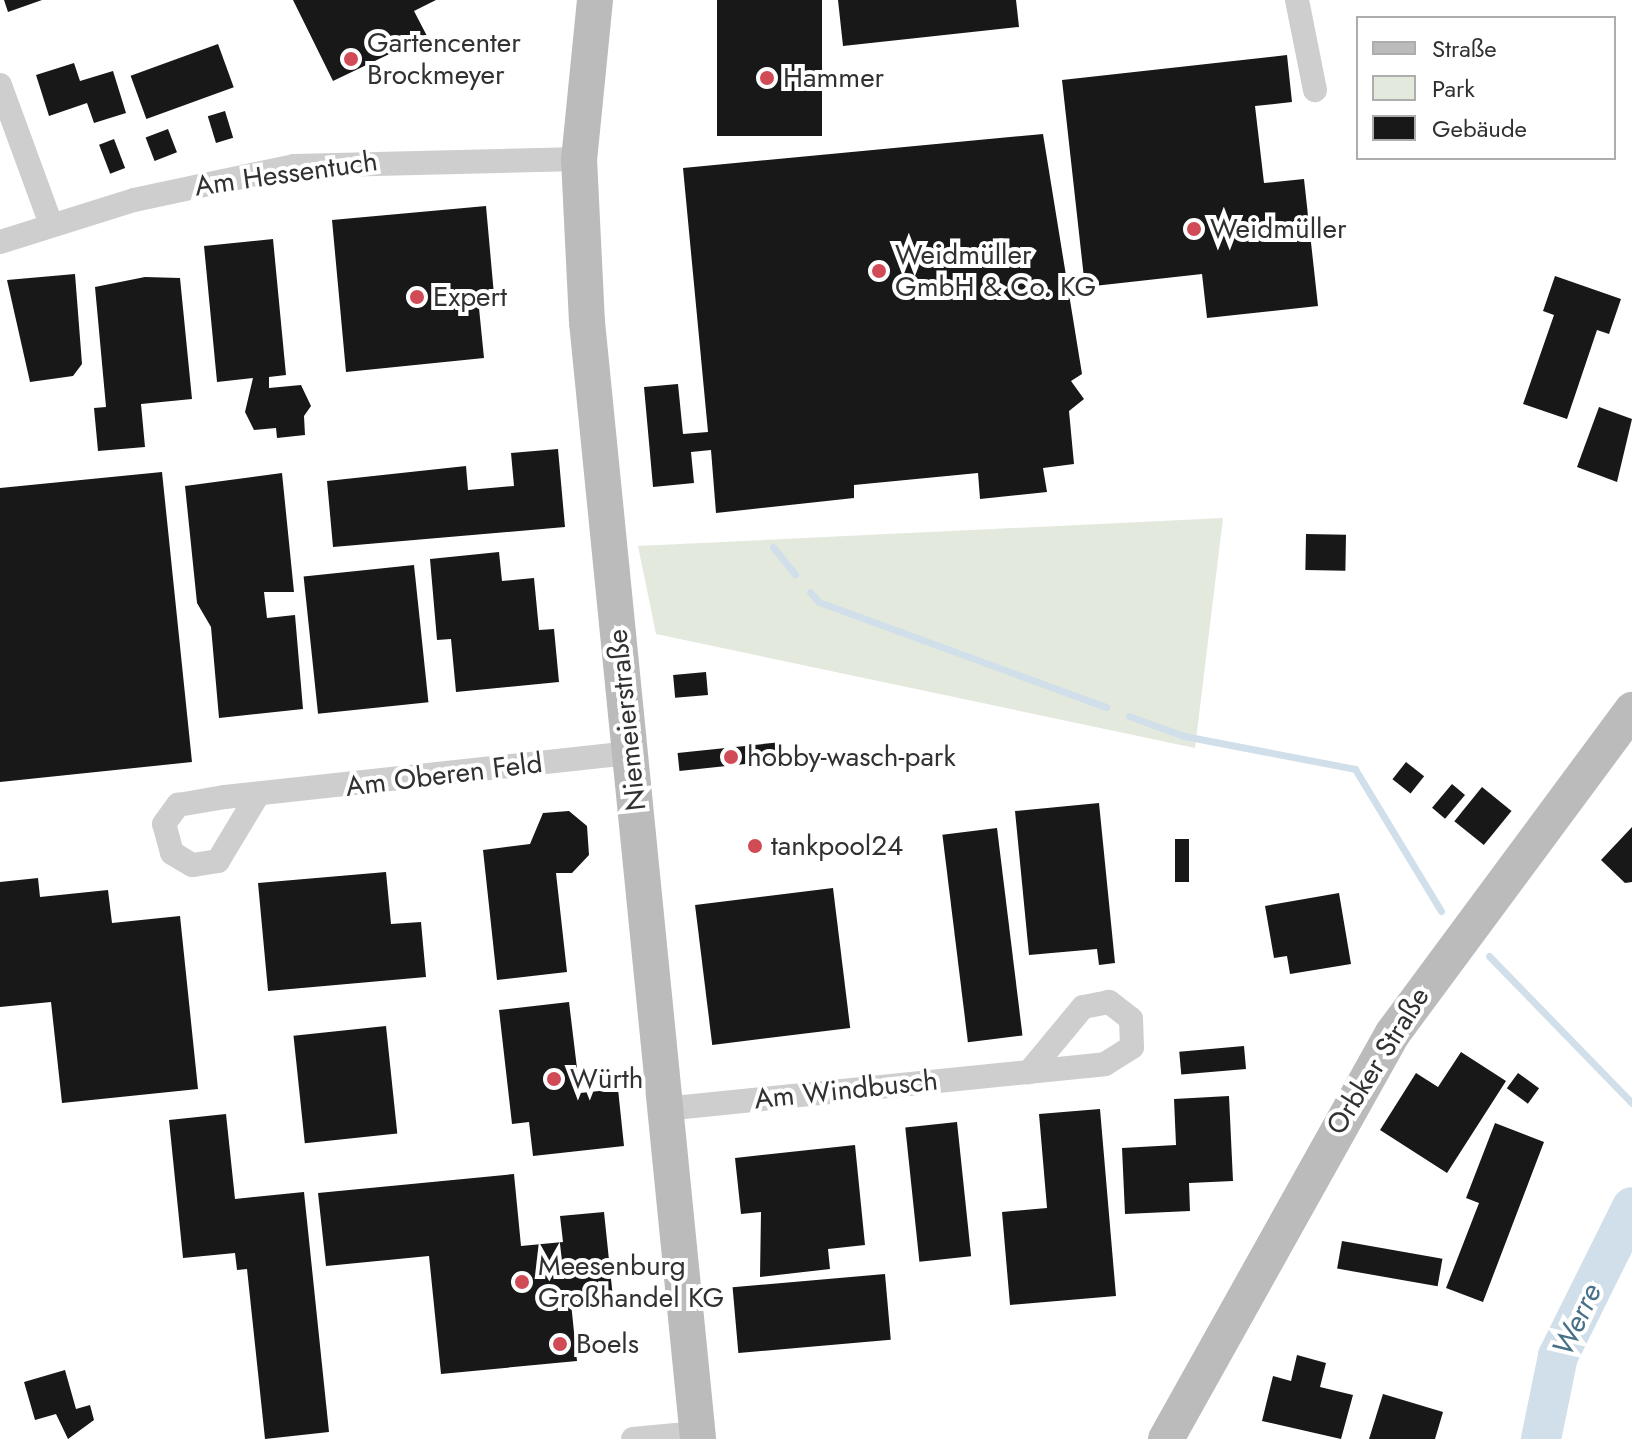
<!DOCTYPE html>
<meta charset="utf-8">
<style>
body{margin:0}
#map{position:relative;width:1632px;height:1439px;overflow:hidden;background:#fff;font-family:Jost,sans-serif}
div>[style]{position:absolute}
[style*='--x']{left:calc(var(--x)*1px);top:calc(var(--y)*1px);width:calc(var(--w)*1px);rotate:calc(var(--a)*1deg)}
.green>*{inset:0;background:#e4e9de}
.stream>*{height:7px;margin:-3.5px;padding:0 3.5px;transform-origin:3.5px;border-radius:3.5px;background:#d0dfe9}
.river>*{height:40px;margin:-20px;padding:0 20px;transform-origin:20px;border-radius:20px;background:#d0dfe9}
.building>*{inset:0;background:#181818;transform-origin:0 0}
.street>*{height:24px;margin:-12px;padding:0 12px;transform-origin:12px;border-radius:12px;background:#cecece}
.secondary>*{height:36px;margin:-18px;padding:0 18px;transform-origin:18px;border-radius:18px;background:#bbb}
.dots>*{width:22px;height:22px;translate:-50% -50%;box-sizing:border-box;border:4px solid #fff;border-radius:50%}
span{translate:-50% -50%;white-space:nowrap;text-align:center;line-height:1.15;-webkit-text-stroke:8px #fff;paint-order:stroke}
.poi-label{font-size:28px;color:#313131}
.left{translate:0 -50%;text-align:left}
.street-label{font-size:28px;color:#313131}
.water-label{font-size:30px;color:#487189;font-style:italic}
.legend{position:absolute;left:1356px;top:16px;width:260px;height:144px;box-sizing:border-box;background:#fff;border:2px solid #adadad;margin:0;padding:10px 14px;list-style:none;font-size:24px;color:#313131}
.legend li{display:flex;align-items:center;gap:16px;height:40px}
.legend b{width:40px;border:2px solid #adadad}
</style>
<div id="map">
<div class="green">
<div style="clip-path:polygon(1223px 518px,1195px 748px,656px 634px,638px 546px)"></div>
</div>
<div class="stream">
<div style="--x:773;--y:547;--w:35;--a:51"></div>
<div style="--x:810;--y:592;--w:13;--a:48"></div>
<div style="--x:819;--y:602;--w:306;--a:20.1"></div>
<div style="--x:1129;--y:716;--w:59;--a:20"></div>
<div style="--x:1184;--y:736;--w:174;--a:10.9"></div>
<div style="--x:1355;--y:769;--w:166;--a:58.8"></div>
<div style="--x:1489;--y:956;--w:205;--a:45.8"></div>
</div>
<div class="river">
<div style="--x:1541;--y:1439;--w:85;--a:-78.4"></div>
<div style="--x:1558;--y:1356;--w:166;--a:-63.6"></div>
</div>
<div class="building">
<div style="clip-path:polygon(4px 0,42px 0,8px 12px)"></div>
<div style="clip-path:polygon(293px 0,436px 0,414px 11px,427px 36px,333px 81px)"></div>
<div style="left:717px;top:0;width:105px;height:136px"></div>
<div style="clip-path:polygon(838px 0,1016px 0,1019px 27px,843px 46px)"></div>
<div style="left:218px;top:44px;width:46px;height:93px;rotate:70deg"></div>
<div style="clip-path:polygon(1287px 55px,1292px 102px,1255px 106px,1264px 183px,1304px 179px,1318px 306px,1207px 318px,1202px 274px,1085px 287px,1062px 80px)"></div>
<div style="clip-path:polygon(74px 63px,80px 81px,113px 71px,126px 113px,94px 123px,87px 103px,49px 116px,36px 75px)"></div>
<div style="left:225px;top:111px;width:28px;height:18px;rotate:73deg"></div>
<div style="left:168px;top:129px;width:25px;height:24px;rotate:69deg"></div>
<div style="clip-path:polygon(1043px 134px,1082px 374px,1071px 381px,1084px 399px,1069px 411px,1074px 464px,1043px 468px,1047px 492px,980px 499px,978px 473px,854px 485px,854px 498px,716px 513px,711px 450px,691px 452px,694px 483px,653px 487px,644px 387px,678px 384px,683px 434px,708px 432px,683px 168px)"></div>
<div style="left:114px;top:139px;width:31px;height:16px;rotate:69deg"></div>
<div style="clip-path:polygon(486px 206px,495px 306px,479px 308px,484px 358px,346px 372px,332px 220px)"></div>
<div style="clip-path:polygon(273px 239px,286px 375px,269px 377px,269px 388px,301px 385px,311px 406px,304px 416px,305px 435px,277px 438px,276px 428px,254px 430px,245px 412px,253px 378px,217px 382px,204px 246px)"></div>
<div style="clip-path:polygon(75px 274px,82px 364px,73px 376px,30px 382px,7px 280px)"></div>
<div style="clip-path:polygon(1555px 276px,1621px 299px,1609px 334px,1597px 330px,1567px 419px,1523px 404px,1554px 315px,1543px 311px)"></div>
<div style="clip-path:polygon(145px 277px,180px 278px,192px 399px,141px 404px,145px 447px,98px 451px,94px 408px,106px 407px,95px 287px)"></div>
<div style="clip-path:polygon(1599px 407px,1632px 419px,1617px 482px,1577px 467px)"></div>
<div style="clip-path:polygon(558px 449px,565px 527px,333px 547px,327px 481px,466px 466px,468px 490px,514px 486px,511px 453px)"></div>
<div style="clip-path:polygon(162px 472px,192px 762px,0 782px,0 488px)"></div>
<div style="clip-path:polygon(282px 473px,294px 592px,264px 592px,267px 618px,295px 615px,303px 709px,219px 718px,211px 627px,197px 603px,185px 486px)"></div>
<div style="left:1306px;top:534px;width:40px;height:36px;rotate:1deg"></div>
<div style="clip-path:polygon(499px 552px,502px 581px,534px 578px,539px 630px,554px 629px,559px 682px,456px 692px,451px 639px,437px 640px,430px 559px)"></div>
<div style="left:414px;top:565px;width:138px;height:111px;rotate:84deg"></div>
<div style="left:706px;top:672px;width:23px;height:33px;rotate:85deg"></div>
<div style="left:782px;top:742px;width:18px;height:105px;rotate:84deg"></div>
<div style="left:1406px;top:762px;width:23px;height:22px;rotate:38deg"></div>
<div style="left:1452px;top:784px;width:17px;height:31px;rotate:40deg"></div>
<div style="left:1482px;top:787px;width:38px;height:44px;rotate:39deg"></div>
<div style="clip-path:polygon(1099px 803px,1115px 963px,1099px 965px,1097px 949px,1029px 955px,1015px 811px)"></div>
<div style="clip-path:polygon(569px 811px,587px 826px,589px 855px,572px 873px,556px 873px,567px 972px,497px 980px,483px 850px,530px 844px,543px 813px)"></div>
<div style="clip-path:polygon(1632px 827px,1632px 882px,1625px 883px,1601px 860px)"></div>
<div style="left:997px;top:828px;width:209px;height:55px;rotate:83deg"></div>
<div style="left:1175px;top:839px;width:14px;height:43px"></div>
<div style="clip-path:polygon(386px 872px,391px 924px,421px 922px,426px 977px,268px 991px,258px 883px)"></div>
<div style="clip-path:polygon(38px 878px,40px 897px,108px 890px,112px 923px,180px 916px,198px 1089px,62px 1103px,51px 1002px,0 1007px,0 882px)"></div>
<div style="left:833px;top:888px;width:141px;height:139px;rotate:83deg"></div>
<div style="clip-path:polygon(1339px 893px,1351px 964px,1290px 974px,1287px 956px,1274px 958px,1265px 906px)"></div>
<div style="clip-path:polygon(569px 1002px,580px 1093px,618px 1089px,624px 1146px,533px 1156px,529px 1122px,512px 1124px,499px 1010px)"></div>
<div style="left:386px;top:1026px;width:108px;height:93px;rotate:84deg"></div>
<div style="left:1244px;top:1046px;width:23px;height:65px;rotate:85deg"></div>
<div style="clip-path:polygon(1461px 1052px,1506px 1081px,1447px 1173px,1380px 1130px,1416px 1073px,1438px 1087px)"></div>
<div style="left:1518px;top:1073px;width:26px;height:19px;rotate:36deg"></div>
<div style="clip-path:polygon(1229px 1096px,1233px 1181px,1189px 1183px,1190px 1211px,1125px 1214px,1122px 1148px,1176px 1145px,1174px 1099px)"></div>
<div style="clip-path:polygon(1100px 1109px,1116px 1296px,1010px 1305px,1002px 1212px,1047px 1208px,1039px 1114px)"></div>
<div style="clip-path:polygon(226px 1114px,235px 1199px,304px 1192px,329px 1432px,265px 1439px,247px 1269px,237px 1270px,235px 1253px,183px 1258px,169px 1120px)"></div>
<div style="left:957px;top:1122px;width:135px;height:52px;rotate:84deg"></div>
<div style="clip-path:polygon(1495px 1123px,1544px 1142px,1483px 1302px,1446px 1288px,1479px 1203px,1466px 1198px)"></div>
<div style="clip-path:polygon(855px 1145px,865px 1245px,828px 1249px,830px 1269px,760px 1277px,761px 1212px,741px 1214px,735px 1158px)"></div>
<div style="clip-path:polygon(514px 1174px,521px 1246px,563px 1242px,560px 1216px,604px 1212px,613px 1298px,571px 1303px,577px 1361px,441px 1374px,429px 1256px,326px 1266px,318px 1193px)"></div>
<div style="left:1342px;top:1241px;width:102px;height:28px;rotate:10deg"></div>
<div style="left:885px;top:1274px;width:66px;height:153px;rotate:85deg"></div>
<div style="clip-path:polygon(1297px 1355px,1326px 1363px,1320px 1387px,1353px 1395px,1341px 1439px,1262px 1421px,1273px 1376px,1291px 1381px)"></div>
<div style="clip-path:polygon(65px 1370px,76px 1409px,90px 1405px,94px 1420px,68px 1439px,56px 1414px,35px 1420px,24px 1382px)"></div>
<div style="clip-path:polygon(1383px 1394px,1443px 1412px,1435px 1439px,1369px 1439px)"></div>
</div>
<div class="street">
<div style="--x:1297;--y:0;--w:92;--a:78.7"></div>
<div style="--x:0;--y:85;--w:148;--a:69.9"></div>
<div style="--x:0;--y:242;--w:140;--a:-17.4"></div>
<div style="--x:134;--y:200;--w:164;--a:-12"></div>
<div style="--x:294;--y:166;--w:285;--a:-1.4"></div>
<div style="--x:257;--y:796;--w:76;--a:121"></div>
<div style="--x:218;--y:861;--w:26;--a:171"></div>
<div style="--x:192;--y:865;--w:23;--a:-149"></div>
<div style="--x:172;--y:853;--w:30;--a:-105"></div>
<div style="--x:164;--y:824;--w:24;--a:-54"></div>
<div style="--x:178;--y:805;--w:48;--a:-9.7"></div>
<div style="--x:225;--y:797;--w:408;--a:-6.2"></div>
<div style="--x:664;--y:1109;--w:443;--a:-5.8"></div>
<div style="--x:1105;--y:1064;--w:32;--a:-32"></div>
<div style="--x:1132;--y:1047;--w:28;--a:-92"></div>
<div style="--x:1131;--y:1019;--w:28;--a:-142"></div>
<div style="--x:1109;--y:1002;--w:26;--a:169"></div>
<div style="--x:1083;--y:1007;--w:85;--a:129.7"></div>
<div style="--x:633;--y:1439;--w:64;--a:-5.4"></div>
</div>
<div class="secondary">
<div style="--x:595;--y:0;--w:160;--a:95.7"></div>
<div style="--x:579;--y:159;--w:163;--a:87.2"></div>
<div style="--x:587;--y:322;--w:1123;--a:84.32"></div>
<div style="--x:1166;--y:1439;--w:465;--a:-60.8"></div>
<div style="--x:1393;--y:1033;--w:402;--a:-53.5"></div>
</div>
<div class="dots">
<div style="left:351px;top:59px;background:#d04b56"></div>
<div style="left:767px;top:78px;background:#d04b56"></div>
<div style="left:1194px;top:229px;background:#d04b56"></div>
<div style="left:879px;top:271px;background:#d04b56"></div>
<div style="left:417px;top:297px;background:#d04b56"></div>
<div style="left:731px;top:757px;background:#d04b56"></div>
<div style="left:755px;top:846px;background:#d04b56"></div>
<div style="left:554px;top:1079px;background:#d04b56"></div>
<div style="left:522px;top:1282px;background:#d04b56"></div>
<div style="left:560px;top:1344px;background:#d04b56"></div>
</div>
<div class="poi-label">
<span class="left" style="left:367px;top:59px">Gartencenter<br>Brockmeyer</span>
<span class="left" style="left:783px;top:78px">Hammer</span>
<span class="left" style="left:1210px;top:229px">Weidmüller</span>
<span class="left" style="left:895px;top:271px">Weidmüller<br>GmbH &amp; Co. KG</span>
<span class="left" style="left:433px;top:297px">Expert</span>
<span class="left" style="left:747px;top:757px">hobby-wasch-park</span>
<span class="left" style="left:771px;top:846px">tankpool24</span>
<span class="left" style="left:570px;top:1079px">Würth</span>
<span class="left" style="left:538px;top:1282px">Meesenburg<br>Großhandel KG</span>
<span class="left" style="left:576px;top:1344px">Boels</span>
</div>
<div class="street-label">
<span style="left:286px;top:174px;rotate:-8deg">Am Hessentuch</span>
<span style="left:627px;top:720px;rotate:-96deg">Niemeierstraße</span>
<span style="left:444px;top:775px;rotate:-7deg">Am Oberen Feld</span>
<span style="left:1378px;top:1061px;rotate:-58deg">Orbker Straße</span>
<span style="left:846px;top:1090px;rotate:-6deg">Am Windbusch</span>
</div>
<div class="water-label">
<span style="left:1577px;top:1320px;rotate:-65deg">Werre</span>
</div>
<ul class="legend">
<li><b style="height:10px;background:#bbb"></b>Straße</li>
<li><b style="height:22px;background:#e4e9de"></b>Park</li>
<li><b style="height:22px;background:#181818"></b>Gebäude</li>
</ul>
</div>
